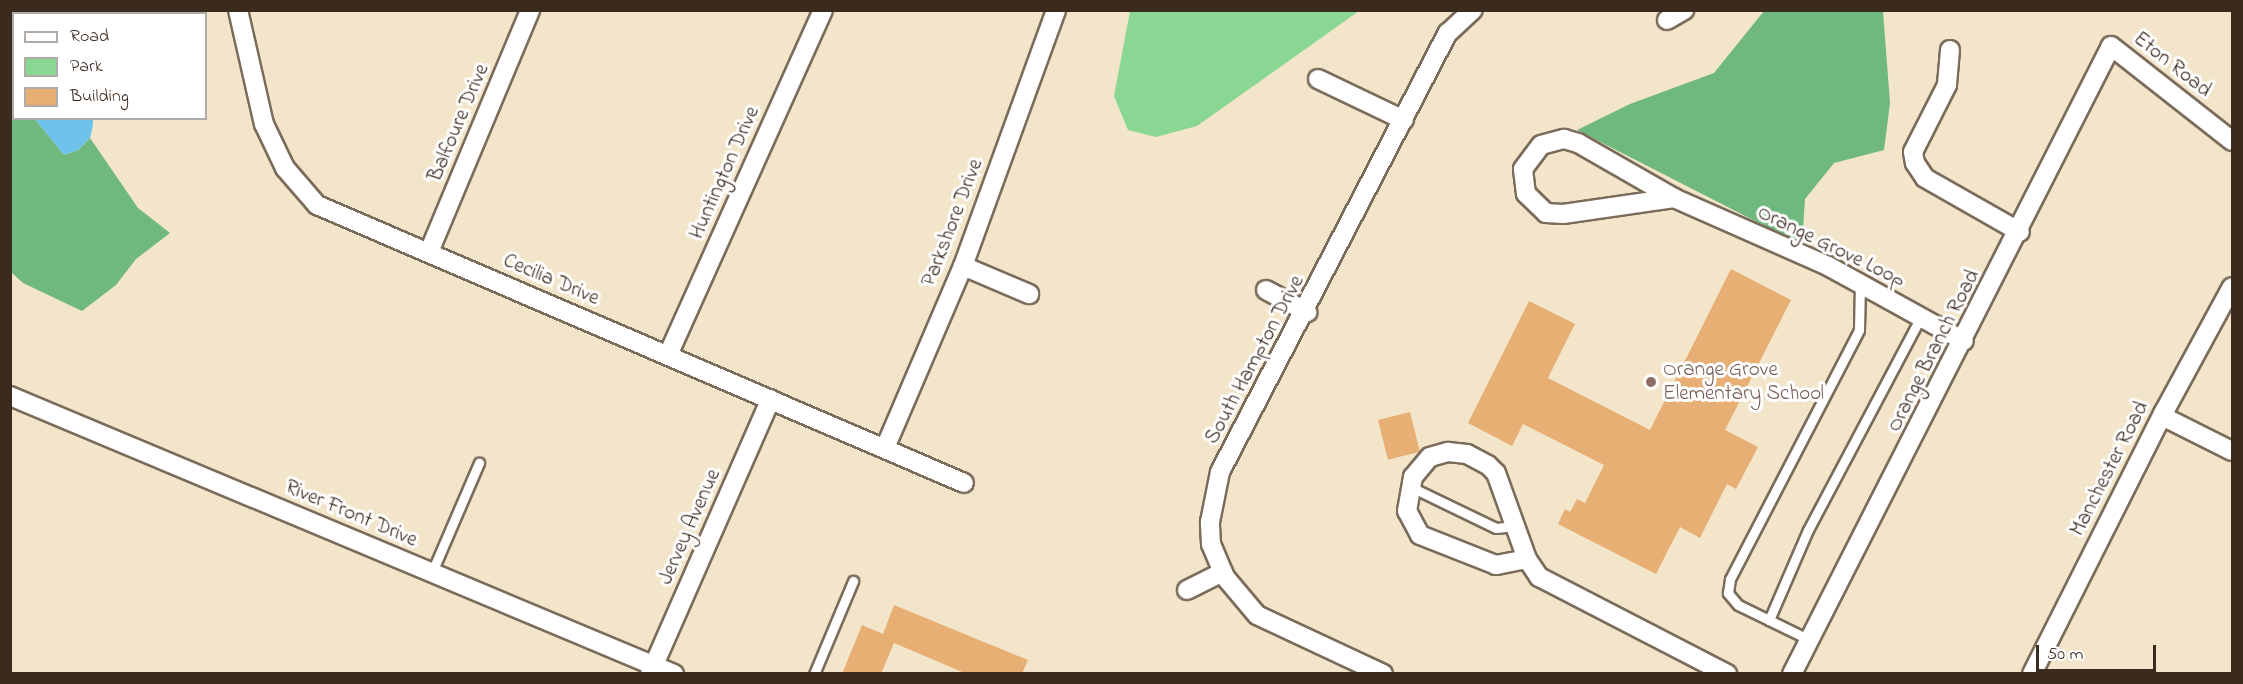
<!DOCTYPE html>
<style>
body{margin:0}
#map{position:relative;width:2243px;height:684px;overflow:hidden;background:#f2e5ca;font-family:"Indie Flower",sans-serif}
div>[style]{position:absolute}
[style*='--x']{left:calc(var(--x)*1px);top:calc(var(--y)*1px);width:calc(var(--w)*1px);rotate:calc(var(--a)*1deg)}
.green>*{inset:0;background:#8ad794}
.forest>*{inset:0;background:#6fb87e}
.water>*{inset:0;background:#6ec2eb}
.building>*{inset:0;background:#e8af74;transform-origin:0 0}
.roads{filter:drop-shadow(2px 0 #7b6b5a) drop-shadow(-2px 0 #7b6b5a) drop-shadow(0 2px #7b6b5a) drop-shadow(0 -2px #7b6b5a)}
.service>*{height:9px;margin:-4.5px;padding:0 4.5px;transform-origin:4.5px;border-radius:4.5px;background:#fff}
.minor>*{height:18px;margin:-9px;padding:0 9px;transform-origin:9px;border-radius:9px;background:#fff}
.dots>*{width:16px;height:16px;translate:-50% -50%;box-sizing:border-box;border:3px solid #fff;border-radius:50%}
span{translate:-50% -50%;white-space:nowrap;text-align:center;line-height:1.15;-webkit-text-stroke:6px #fff;paint-order:stroke}
.street-label{font-size:21px;color:#3b2a1e}
.education-label{font-size:21px;color:#785e54}
.left{translate:0 -50%;text-align:left}
.frame{position:absolute;inset:0;border:12px solid #3b2a1e;pointer-events:none}
.legend{position:absolute;left:12px;top:12px;width:195px;height:108px;box-sizing:border-box;background:#fff;border:2px solid #b1aaa5;margin:0;padding:8px 10px;list-style:none;font-size:18px;color:#3b2a1e}
.legend li{display:flex;align-items:center;gap:12px;height:30px}
.legend b{width:30px;border:2px solid #b1aaa5}
.scale{position:absolute;left:2036px;top:645px;width:120px;height:27px;box-sizing:border-box;border:3px solid #3b2a1e;border-top:0;padding-left:8px;font-size:18px;line-height:21px;white-space:nowrap;color:#3b2a1e;-webkit-text-stroke:4px #fff;paint-order:stroke}
</style>
<div id="map">
<div class="green">
<div style="clip-path:polygon(1130px 11px,1130px 10px,1359px 11px,1197px 126px,1156px 137px,1128px 130px,1114px 96px)"></div>
</div>
<div class="forest">
<div style="clip-path:polygon(1764px 11px,1883px 11px,1890px 103px,1884px 150px,1834px 163px,1805px 199px,1802px 245px,1577px 130px,1630px 104px,1714px 73px)"></div>
<div style="clip-path:polygon(10px 29px,14px 118px,35px 119px,64px 155px,78px 150px,90px 138px,138px 208px,170px 233px,136px 259px,116px 285px,82px 311px,23px 283px,11px 272px)"></div>
</div>
<div class="water">
<div style="clip-path:polygon(10px 11px,68px 11px,69px 13px,14px 14px,13px 39px)"></div>
<div style="clip-path:polygon(35px 119px,93px 119px,93px 125px,90px 138px,78px 150px,64px 155px)"></div>
</div>
<div class="building">
<div style="clip-path:polygon(1731px 269px,1791px 300px,1725px 430px,1758px 447px,1736px 489px,1727px 484px,1700px 538px,1680px 527px,1656px 574px,1558px 524px,1565px 509px,1570px 512px,1577px 499px,1585px 503px,1604px 465px,1523px 424px,1512px 446px,1468px 423px,1529px 301px,1575px 324px,1548px 378px,1650px 430px)"></div>
<div style="left:1410px;top:412px;width:41px;height:33px;rotate:76deg"></div>
<div style="clip-path:polygon(894px 605px,1028px 660px,1022px 674px,967px 674px,894px 643px,881px 674px,842px 674px,862px 625px,883px 634px)"></div>
</div>
<div class="roads">
<div class="service">
<div style="--x:1411;--y:487;--w:94;--a:25.8"></div>
<div style="--x:1496;--y:528;--w:19;--a:-6"></div>
<div style="--x:432;--y:572;--w:119;--a:-66.7"></div>
<div style="--x:1769;--y:620;--w:34;--a:-154"></div>
<div style="--x:1738;--y:605;--w:16;--a:-130"></div>
<div style="--x:1728;--y:593;--w:14;--a:-82"></div>
<div style="--x:1730;--y:579;--w:280;--a:-62.6"></div>
<div style="--x:1859;--y:330;--w:46;--a:-88.8"></div>
<div style="--x:1810;--y:640;--w:46;--a:-154"></div>
<div style="--x:1769;--y:620;--w:98;--a:-66.6"></div>
<div style="--x:1808;--y:530;--w:241;--a:-62.1"></div>
<div style="--x:814;--y:674;--w:101;--a:-67.2"></div>
</div>
<div class="minor">
<div style="--x:238;--y:10;--w:117;--a:77.2"></div>
<div style="--x:264;--y:124;--w:49;--a:64.5"></div>
<div style="--x:285;--y:168;--w:49;--a:49.1"></div>
<div style="--x:317;--y:205;--w:704;--a:23.25"></div>
<div style="--x:1667;--y:20;--w:20;--a:-30"></div>
<div style="--x:1950;--y:50;--w:35;--a:95"></div>
<div style="--x:1947;--y:85;--w:75;--a:116.9"></div>
<div style="--x:1913;--y:152;--w:11;--a:80"></div>
<div style="--x:1915;--y:163;--w:18;--a:56"></div>
<div style="--x:1925;--y:178;--w:109;--a:29.6"></div>
<div style="--x:1318;--y:79;--w:95;--a:25.5"></div>
<div style="--x:1674;--y:198;--w:112;--a:171.8"></div>
<div style="--x:1563;--y:214;--w:17;--a:-177"></div>
<div style="--x:1546;--y:213;--w:28;--a:-136"></div>
<div style="--x:1526;--y:194;--w:25;--a:-97"></div>
<div style="--x:1523;--y:169;--w:30;--a:-53"></div>
<div style="--x:1541;--y:145;--w:24;--a:-15"></div>
<div style="--x:1564;--y:139;--w:15;--a:16"></div>
<div style="--x:1578;--y:143;--w:111;--a:29.8"></div>
<div style="--x:1674;--y:198;--w:168;--a:23.8"></div>
<div style="--x:1828;--y:266;--w:155;--a:28.9"></div>
<div style="--x:429;--y:252;--w:262;--a:-67.3"></div>
<div style="--x:963;--y:266;--w:72;--a:23"></div>
<div style="--x:1266;--y:290;--w:47;--a:28.2"></div>
<div style="--x:668;--y:355;--w:378;--a:-65.8"></div>
<div style="--x:10;--y:396;--w:720;--a:22.72"></div>
<div style="--x:2162;--y:416;--w:78;--a:26.6"></div>
<div style="--x:885;--y:448;--w:198;--a:-66.8"></div>
<div style="--x:963;--y:266;--w:272;--a:-70"></div>
<div style="--x:1527;--y:559;--w:32;--a:169"></div>
<div style="--x:1496;--y:565;--w:82;--a:-158.5"></div>
<div style="--x:1420;--y:535;--w:27;--a:-118"></div>
<div style="--x:1407;--y:511;--w:35;--a:-80"></div>
<div style="--x:1413;--y:477;--w:26;--a:-50"></div>
<div style="--x:1430;--y:457;--w:19;--a:-16"></div>
<div style="--x:1448;--y:452;--w:19;--a:6"></div>
<div style="--x:1467;--y:454;--w:24;--a:28"></div>
<div style="--x:1488;--y:465;--w:11;--a:45"></div>
<div style="--x:1496;--y:473;--w:91;--a:70.2"></div>
<div style="--x:1527;--y:559;--w:22;--a:56"></div>
<div style="--x:1539;--y:577;--w:212;--a:27.3"></div>
<div style="--x:1187;--y:590;--w:40;--a:-26.6"></div>
<div style="--x:650;--y:674;--w:300;--a:-66.3"></div>
<div style="--x:1383;--y:674;--w:139;--a:-154.9"></div>
<div style="--x:1257;--y:615;--w:50;--a:-130.1"></div>
<div style="--x:1225;--y:577;--w:36;--a:-113"></div>
<div style="--x:1211;--y:544;--w:22;--a:-93"></div>
<div style="--x:1210;--y:522;--w:51;--a:-78.7"></div>
<div style="--x:1220;--y:472;--w:495;--a:-62.6"></div>
<div style="--x:1448;--y:33;--w:34;--a:-43"></div>
<div style="--x:1792;--y:674;--w:704;--a:-63.07"></div>
<div style="--x:2111;--y:46;--w:154;--a:38.1"></div>
<div style="--x:2032;--y:674;--w:293;--a:-63.3"></div>
<div style="--x:2164;--y:412;--w:142;--a:-61.5"></div>
</div>
</div>
<div class="dots">
<div style="left:1651px;top:382px;background:#8d6e63"></div>
</div>
<div class="street-label">
<span style="left:2172px;top:65px;rotate:38deg">Eton Road</span>
<span style="left:459px;top:123px;rotate:-67deg">Balfoure Drive</span>
<span style="left:725px;top:173px;rotate:-66deg">Huntington Drive</span>
<span style="left:953px;top:223px;rotate:-69deg">Parkshore Drive</span>
<span style="left:1831px;top:247px;rotate:26deg">Orange Grove Loop</span>
<span style="left:551px;top:280px;rotate:23deg">Cecilia Drive</span>
<span style="left:1934px;top:351px;rotate:-63deg">Orange Branch Road</span>
<span style="left:1255px;top:360px;rotate:-62deg">South Hampton Drive</span>
<span style="left:2110px;top:469px;rotate:-63deg">Manchester Road</span>
<span style="left:351px;top:514px;rotate:23deg">River Front Drive</span>
<span style="left:690px;top:527px;rotate:-66deg">Jervey Avenue</span>
</div>
<div class="education-label">
<span class="left" style="left:1663px;top:382px">Orange Grove<br>Elementary School</span>
</div>
<div class="frame"></div>
<ul class="legend">
<li><b style="height:8px;background:#fff"></b>Road</li>
<li><b style="height:16px;background:#8ad794"></b>Park</li>
<li><b style="height:16px;background:#e8af74"></b>Building</li>
</ul>
<div class="scale">50 m</div>
</div>
